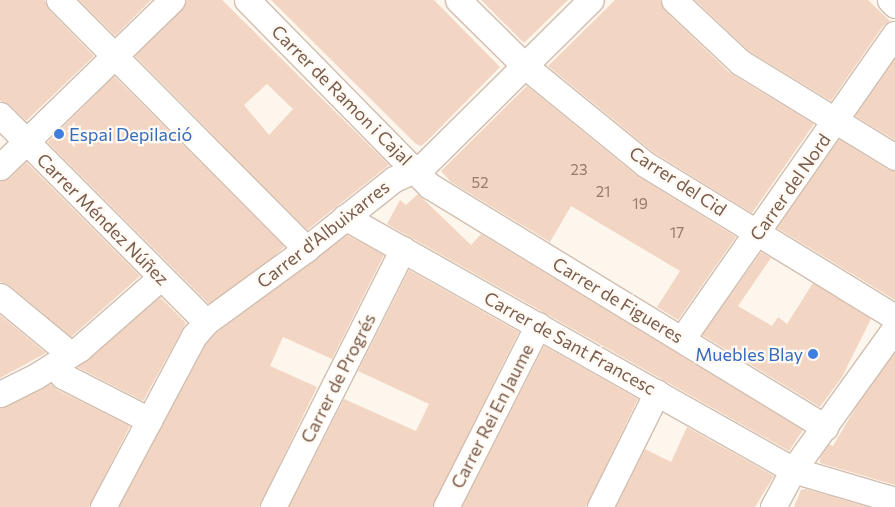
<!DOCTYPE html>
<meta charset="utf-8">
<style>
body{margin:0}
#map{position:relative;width:895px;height:507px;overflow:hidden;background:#fdf6ec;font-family:Commissioner,sans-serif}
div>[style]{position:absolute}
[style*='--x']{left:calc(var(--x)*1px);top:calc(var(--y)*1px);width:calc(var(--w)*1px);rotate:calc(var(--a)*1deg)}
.building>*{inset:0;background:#f3d5c3;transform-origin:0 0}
.roads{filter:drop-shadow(1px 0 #d1beb0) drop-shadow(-1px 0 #d1beb0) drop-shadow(0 1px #d1beb0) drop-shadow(0 -1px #d1beb0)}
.minor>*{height:25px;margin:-12.5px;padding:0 12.5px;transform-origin:12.5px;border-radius:12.5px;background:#fff}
.dots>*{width:14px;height:14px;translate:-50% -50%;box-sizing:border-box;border:2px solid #fffaf3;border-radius:50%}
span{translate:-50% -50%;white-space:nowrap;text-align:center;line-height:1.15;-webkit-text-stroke:4.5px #fffaf3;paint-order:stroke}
.number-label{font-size:15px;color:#987a6a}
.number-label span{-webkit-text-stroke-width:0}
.street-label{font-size:18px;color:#7a5c4d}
.shop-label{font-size:18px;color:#366cbe}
.left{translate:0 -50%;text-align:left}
.right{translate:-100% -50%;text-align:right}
</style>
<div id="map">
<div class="building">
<div style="clip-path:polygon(0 0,45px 0,49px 10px,94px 56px,26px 121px,10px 105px,0 101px)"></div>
<div style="clip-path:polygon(79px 0,151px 0,115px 36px)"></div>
<div style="clip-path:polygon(evenodd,186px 0,222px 0,389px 165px,307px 230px,135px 56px,182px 10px,186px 0,267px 84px,293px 109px,269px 135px,244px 105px,267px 84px)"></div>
<div style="clip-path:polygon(271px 0,434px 0,500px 67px,428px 140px,421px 146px,416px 144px)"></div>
<div style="clip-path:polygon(481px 0,568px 0,524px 43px)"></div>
<div style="clip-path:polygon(615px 0,660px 0,664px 10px,730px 73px,814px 124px,752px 213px,653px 152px,548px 66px)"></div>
<div style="clip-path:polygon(695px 0,868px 0,890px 21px,883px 26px,831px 101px,749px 51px)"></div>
<div style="clip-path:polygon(895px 59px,895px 140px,855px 116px)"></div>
<div style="left:114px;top:76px;width:241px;height:94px;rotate:45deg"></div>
<div style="clip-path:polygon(527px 86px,636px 175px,736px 237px,678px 320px,657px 307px,680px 271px,571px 206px,550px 242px,451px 182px,441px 171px)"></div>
<div style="clip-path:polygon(839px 139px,887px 169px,895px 171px,895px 300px,777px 228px)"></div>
<div style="clip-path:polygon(26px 162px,140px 276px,71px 337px,9px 285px,0 282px,0 181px,10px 178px)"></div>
<div style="clip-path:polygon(418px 194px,471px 245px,481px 234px,803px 430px,789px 451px,387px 224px,400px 200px,406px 205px)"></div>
<div style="clip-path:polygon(347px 235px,384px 255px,332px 359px,283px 337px,270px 366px,317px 387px,259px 507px,119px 507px,206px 344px,216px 333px)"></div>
<div style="clip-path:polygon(761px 252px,771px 258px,738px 306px,772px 326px,778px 317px,787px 324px,813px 283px,871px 319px,842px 377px,820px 407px,702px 335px)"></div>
<div style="clip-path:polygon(409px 270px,519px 332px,432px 507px,289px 507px,344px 399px,416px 431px,429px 404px,358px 371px)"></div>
<div style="clip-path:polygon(160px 297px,186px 323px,143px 401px,77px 367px)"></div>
<div style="clip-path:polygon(0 315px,46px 353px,0 378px)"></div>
<div style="clip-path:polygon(544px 346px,638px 399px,586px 507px,462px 507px)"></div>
<div style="clip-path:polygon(895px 353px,895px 485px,820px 463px,820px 458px,829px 444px,833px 446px,859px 402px)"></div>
<div style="clip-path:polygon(51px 384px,56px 389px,130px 426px,89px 507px,0 507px,0 408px)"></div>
<div style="clip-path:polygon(687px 427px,774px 476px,755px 507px,616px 507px,645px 449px,671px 462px)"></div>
<div style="clip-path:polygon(806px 489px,868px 507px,794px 507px,801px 490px)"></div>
</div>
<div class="roads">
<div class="minor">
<div style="--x:59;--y:0;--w:351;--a:45.2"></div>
<div style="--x:247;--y:0;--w:261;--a:45.5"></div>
<div style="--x:430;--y:186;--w:463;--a:31.4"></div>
<div style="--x:458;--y:0;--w:94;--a:44.6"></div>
<div style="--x:525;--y:66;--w:155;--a:39.2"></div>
<div style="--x:645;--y:164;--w:293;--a:31.5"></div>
<div style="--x:674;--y:0;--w:91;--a:43.2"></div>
<div style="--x:740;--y:62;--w:182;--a:31.5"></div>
<div style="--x:890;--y:0;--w:7;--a:45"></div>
<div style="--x:0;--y:115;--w:292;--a:45.1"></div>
<div style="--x:0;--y:167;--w:240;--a:-44.2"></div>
<div style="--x:345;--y:217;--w:515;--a:29.45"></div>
<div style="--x:793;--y:470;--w:106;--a:16.4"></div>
<div style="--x:0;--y:296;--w:91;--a:39.6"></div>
<div style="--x:682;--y:339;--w:372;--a:-55.1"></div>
<div style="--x:54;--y:365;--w:14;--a:51"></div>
<div style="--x:63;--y:376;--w:97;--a:27.1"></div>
<div style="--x:0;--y:394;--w:40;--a:-26.6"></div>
<div style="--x:36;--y:376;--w:51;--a:-32.1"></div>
<div style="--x:79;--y:349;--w:109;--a:-41.3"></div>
<div style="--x:103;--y:507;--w:194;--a:-62"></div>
<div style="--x:194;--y:336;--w:18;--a:-49"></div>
<div style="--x:206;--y:322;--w:124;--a:-36.1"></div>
<div style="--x:306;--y:249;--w:112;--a:-38.5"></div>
<div style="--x:394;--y:179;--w:32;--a:-24"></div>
<div style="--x:423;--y:166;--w:236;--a:-44.7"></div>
<div style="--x:273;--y:507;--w:289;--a:-63.3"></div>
<div style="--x:446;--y:507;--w:204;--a:-63.2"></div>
<div style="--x:600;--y:507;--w:128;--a:-63.6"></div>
<div style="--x:773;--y:507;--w:42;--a:-61.6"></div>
<div style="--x:793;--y:470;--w:175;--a:-54.3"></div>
</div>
</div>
<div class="dots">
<div style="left:59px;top:134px;background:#3f7fe0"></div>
<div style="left:813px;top:354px;background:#3f7fe0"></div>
</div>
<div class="number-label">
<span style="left:579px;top:170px">23</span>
<span style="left:480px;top:183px">52</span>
<span style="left:603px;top:192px">21</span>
<span style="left:640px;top:204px">19</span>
<span style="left:677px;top:233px">17</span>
</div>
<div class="street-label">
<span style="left:342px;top:95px;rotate:45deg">Carrer de Ramon i Cajal</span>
<span style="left:678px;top:181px;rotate:33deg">Carrer del Cid</span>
<span style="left:790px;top:187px;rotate:-55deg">Carrer del Nord</span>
<span style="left:103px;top:219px;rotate:45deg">Carrer Méndez Núñez</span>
<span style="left:323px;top:234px;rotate:-38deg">Carrer d'Albuixarres</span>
<span style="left:618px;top:300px;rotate:31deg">Carrer de Figueres</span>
<span style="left:570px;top:343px;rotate:29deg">Carrer de Sant Francesc</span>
<span style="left:338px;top:378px;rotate:-63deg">Carrer de Progrés</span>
<span style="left:492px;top:416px;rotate:-63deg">Carrer Rei En Jaume</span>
</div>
<div class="shop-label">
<span class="left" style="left:69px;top:134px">Espai Depilació</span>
<span class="right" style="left:803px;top:354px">Muebles Blay</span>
</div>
</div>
